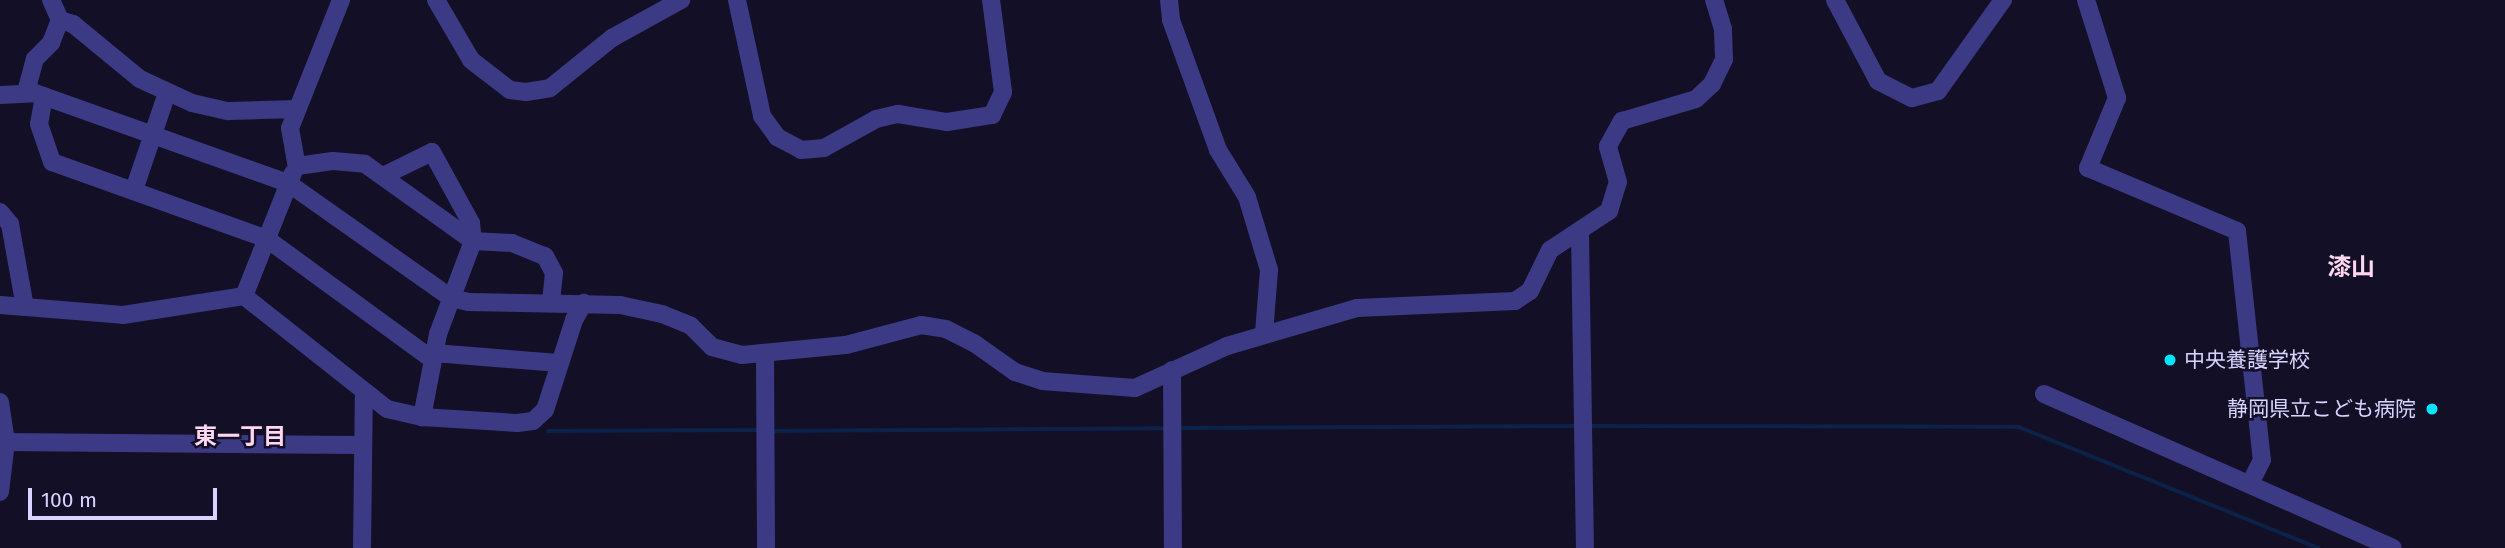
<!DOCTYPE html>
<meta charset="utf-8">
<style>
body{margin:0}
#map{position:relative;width:2505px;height:548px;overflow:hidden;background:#130f26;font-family:"Fira Sans","Noto Sans JP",sans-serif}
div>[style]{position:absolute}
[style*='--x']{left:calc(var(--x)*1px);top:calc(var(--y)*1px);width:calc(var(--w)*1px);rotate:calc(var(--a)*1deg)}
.stream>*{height:3.5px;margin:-1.75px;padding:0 1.75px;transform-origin:1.75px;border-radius:1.75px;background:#0c2248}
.minor>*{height:18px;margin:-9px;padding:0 9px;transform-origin:9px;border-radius:9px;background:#3d3a85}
.dots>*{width:19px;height:19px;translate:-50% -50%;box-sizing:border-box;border:4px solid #130f26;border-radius:50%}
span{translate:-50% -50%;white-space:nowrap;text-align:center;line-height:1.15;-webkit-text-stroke:5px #130f26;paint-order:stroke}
.poi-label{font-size:21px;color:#d9d4ff}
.left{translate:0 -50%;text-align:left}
.right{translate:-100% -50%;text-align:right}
.neighbourhood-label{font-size:23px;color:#ffd6f0;font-weight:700}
.quarter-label{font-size:24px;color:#ffd6f0;font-weight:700}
.scale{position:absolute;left:28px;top:488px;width:189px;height:32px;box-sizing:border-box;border:4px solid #d9d4ff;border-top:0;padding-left:9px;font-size:21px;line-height:24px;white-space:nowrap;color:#d9d4ff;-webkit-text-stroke:5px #130f26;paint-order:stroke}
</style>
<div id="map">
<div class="stream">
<div style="--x:1589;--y:426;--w:430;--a:0.1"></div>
<div style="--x:2019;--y:427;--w:323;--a:22"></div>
<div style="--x:1180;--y:428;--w:398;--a:-0.3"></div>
<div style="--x:548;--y:431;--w:211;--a:-0.3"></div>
<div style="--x:770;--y:431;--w:398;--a:-0.4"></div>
</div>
<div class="minor">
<div style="--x:341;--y:0;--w:138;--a:111.7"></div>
<div style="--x:290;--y:128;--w:39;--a:80"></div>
<div style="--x:297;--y:166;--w:36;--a:-8"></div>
<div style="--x:333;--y:161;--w:32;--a:5"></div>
<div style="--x:365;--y:164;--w:133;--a:35.5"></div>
<div style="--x:473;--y:241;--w:99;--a:110.6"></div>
<div style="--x:438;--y:334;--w:85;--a:100.9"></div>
<div style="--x:436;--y:0;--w:69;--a:59.7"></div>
<div style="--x:471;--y:60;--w:49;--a:37.6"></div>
<div style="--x:510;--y:90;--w:16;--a:7"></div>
<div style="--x:526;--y:92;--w:24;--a:-9"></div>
<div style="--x:550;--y:88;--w:80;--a:-38.9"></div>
<div style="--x:612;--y:38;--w:79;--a:-28.8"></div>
<div style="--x:737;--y:0;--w:119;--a:77.8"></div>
<div style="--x:762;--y:116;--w:26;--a:54"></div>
<div style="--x:777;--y:137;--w:27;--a:28"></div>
<div style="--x:801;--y:150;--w:23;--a:-5"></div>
<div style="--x:824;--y:148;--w:60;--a:-29.1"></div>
<div style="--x:876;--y:119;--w:23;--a:-13"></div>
<div style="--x:898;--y:114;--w:50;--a:9.3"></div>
<div style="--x:947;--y:122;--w:46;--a:-8.8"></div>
<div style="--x:992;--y:115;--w:25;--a:-64"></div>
<div style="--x:1003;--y:92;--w:93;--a:-97.4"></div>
<div style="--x:1169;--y:0;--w:20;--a:84"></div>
<div style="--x:1171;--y:20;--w:138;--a:70.1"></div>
<div style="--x:1218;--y:150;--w:55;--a:58.3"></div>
<div style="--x:1247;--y:197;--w:76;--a:73.2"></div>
<div style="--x:1269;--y:270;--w:64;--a:94.5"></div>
<div style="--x:1835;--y:0;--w:92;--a:62"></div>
<div style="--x:1878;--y:81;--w:38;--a:27"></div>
<div style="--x:1912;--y:98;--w:27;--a:-15"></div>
<div style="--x:1938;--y:91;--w:112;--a:-54.5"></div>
<div style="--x:2086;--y:0;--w:103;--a:72.4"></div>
<div style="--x:2117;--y:98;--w:76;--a:112.5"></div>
<div style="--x:2088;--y:168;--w:162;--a:22.9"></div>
<div style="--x:2237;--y:231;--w:230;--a:83.8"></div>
<div style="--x:2262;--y:460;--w:27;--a:117"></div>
<div style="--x:60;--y:20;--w:14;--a:17"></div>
<div style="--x:73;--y:24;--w:87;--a:39.4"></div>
<div style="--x:140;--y:79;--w:57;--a:24.8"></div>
<div style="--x:192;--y:103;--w:37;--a:13"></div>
<div style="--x:228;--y:111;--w:69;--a:-1.7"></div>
<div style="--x:26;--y:92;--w:34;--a:-75"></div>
<div style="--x:35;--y:59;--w:23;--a:-45"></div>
<div style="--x:51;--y:43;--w:25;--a:-69"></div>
<div style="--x:60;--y:20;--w:22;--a:-114"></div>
<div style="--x:0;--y:95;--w:35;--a:-3"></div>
<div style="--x:35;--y:93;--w:269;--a:19.6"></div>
<div style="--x:288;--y:183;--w:199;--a:35.2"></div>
<div style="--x:451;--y:298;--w:17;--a:13"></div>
<div style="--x:468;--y:302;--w:152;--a:1.1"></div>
<div style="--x:620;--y:305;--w:43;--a:12.1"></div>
<div style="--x:662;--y:314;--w:31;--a:22"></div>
<div style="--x:691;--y:326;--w:30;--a:45"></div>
<div style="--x:712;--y:347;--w:31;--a:15"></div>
<div style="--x:742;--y:355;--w:104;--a:-5.5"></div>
<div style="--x:846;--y:345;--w:78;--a:-14.9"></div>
<div style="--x:921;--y:325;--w:25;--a:9"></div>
<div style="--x:946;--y:329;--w:31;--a:27"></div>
<div style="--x:974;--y:343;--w:50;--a:35.3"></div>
<div style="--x:1015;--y:372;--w:28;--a:18"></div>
<div style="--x:1042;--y:381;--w:93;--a:4.3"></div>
<div style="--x:1135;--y:388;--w:101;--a:-24.5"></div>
<div style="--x:1227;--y:346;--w:135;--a:-16.3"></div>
<div style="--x:1357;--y:308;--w:158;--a:-2.5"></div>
<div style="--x:1515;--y:301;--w:18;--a:-34"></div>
<div style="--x:1530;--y:291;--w:46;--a:-64"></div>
<div style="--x:1550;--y:250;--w:71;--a:-33.5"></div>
<div style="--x:1609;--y:211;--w:30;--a:-73"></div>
<div style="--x:1618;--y:182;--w:37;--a:-106"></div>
<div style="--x:1608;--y:146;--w:29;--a:-61"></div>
<div style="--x:1622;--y:121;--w:77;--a:-16.6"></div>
<div style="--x:1696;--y:99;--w:22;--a:-43"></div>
<div style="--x:1712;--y:84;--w:28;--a:-64"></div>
<div style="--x:1724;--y:59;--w:30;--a:-92"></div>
<div style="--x:1723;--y:29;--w:30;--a:-107"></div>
<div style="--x:44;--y:96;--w:28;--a:100"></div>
<div style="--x:39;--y:124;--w:40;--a:71.1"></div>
<div style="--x:52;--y:162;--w:228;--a:19.7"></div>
<div style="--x:267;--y:239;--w:205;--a:36.1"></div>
<div style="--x:385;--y:175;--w:52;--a:-26.1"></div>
<div style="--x:432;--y:152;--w:81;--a:61.2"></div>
<div style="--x:471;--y:223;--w:18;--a:84"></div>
<div style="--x:473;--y:241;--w:39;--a:3"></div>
<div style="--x:512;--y:243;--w:35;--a:22"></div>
<div style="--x:545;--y:256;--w:19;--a:62"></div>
<div style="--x:554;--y:273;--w:30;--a:96"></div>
<div style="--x:134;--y:190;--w:102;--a:-71.2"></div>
<div style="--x:0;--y:212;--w:16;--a:50"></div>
<div style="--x:10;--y:224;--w:84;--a:79.8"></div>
<div style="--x:1580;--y:234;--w:314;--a:89.1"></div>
<div style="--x:244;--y:296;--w:132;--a:-68.3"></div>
<div style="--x:0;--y:305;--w:123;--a:4.6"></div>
<div style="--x:123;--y:315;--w:122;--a:-8.9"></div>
<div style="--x:244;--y:296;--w:182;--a:38.3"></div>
<div style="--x:387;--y:409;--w:36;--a:13"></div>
<div style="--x:422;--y:417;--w:95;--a:3.6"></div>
<div style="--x:517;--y:423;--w:16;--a:-7"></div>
<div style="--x:533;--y:421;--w:16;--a:-43"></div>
<div style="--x:545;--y:410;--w:95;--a:-72.1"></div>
<div style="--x:574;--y:320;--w:20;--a:-60"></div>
<div style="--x:434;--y:353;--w:125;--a:4.6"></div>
<div style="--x:765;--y:354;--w:194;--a:89.7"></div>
<div style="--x:1172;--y:370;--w:178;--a:89.7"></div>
<div style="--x:2044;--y:394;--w:381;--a:23.8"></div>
<div style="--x:0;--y:402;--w:40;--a:81.5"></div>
<div style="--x:6;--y:442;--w:354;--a:0.5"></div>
<div style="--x:0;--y:492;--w:50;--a:-83.2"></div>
<div style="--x:362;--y:548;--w:154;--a:-89.3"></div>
</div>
<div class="dots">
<div style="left:2170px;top:360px;background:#00e5ff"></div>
<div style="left:2432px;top:409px;background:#00e5ff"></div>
</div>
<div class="poi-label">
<span class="left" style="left:2184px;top:360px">中央養護学校</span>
<span class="right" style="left:2416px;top:409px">静岡県立こども病院</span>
</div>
<div class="neighbourhood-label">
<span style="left:240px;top:436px">東一丁目</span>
</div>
<div class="quarter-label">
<span style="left:2351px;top:268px">漆山</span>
</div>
<div class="scale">100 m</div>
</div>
